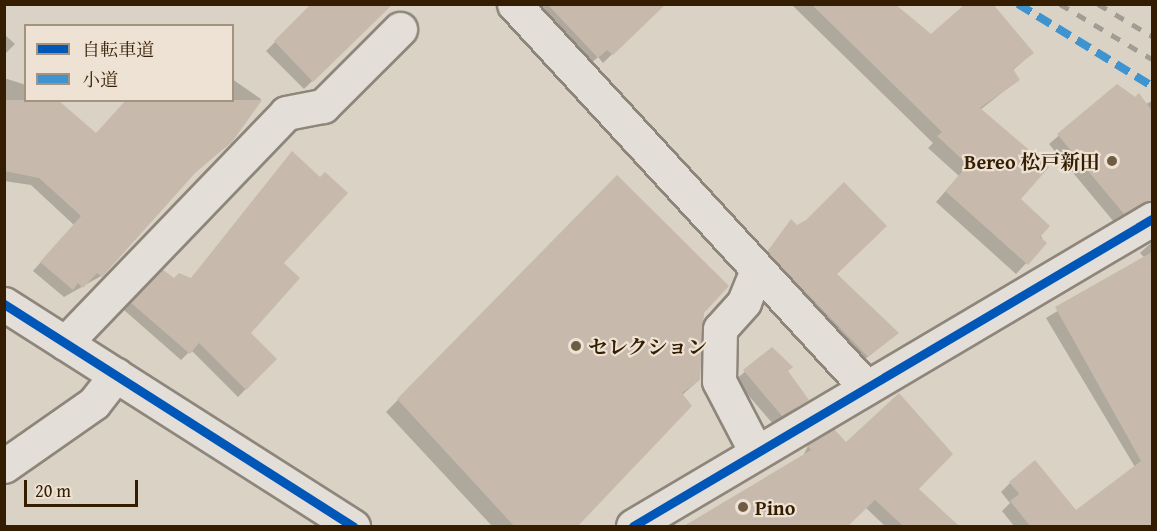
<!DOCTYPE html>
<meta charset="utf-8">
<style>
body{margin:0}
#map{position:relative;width:1157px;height:531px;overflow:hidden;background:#dad2c5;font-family:"Gentium Book Plus","Noto Serif JP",serif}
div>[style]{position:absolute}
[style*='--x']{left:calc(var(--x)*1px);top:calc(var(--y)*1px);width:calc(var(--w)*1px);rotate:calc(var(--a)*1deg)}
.shadow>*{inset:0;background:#0003}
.building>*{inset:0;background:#c7b9ac}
.roads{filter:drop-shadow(2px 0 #8e867b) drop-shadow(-2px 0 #8e867b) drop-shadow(0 2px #8e867b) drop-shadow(0 -2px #8e867b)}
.minor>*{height:33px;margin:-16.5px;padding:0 16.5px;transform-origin:16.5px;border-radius:16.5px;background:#e3dfd8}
.rail>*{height:4.5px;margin-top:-2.25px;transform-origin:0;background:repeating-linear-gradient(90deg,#a19c94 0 10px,transparent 0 20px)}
.quiet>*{height:8px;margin-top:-4px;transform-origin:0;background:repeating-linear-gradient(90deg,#3d94d0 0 15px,transparent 0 23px)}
.cycleway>*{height:9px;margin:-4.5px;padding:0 4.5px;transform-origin:4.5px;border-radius:4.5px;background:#0057b8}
.dots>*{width:16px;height:16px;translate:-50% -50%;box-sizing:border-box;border:3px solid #ede2d3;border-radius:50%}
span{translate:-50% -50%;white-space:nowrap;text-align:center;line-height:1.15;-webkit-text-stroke:4.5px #ede2d3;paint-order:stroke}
.poi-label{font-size:20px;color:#341d00;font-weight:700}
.right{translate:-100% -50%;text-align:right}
.left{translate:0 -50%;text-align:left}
.frame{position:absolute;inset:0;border:6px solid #341d00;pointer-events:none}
.legend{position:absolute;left:24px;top:24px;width:210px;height:78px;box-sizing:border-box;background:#ede2d3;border:2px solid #a3937f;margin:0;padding:8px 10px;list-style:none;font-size:18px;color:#341d00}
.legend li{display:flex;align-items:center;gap:12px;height:30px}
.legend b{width:30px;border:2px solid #a3937f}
.scale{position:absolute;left:24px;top:480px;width:114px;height:27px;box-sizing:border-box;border:3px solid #341d00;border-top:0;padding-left:8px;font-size:18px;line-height:21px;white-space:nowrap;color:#341d00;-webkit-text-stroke:4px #ede2d3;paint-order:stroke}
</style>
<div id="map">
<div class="shadow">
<div style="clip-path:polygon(314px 4px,390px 4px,304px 89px,266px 51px)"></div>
<div style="clip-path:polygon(525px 4px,664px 4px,603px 63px,598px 57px,588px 66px)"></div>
<div style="clip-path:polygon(791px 4px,893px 4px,931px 36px,1032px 53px,1012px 71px,1018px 80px,980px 110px,1019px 199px,1045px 243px,1016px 274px,936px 202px,959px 176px,928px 148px,933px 143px)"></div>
<div style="clip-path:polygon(4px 34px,15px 44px,4px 55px)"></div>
<div style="clip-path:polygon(4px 78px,26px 85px,26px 100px,96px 135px,232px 100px,232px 79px,261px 99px,231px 141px,190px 177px,101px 276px,64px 297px,33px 271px,74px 225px,31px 185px,4px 181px)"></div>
<div style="clip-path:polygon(1117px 86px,1146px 104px,1152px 101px,1152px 212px,1133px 211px,1114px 222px,1049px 144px)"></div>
<div style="clip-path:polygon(617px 178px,702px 312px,699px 380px,682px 395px,691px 406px,576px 526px,492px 526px,386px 412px)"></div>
<div style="clip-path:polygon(791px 222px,835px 275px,897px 333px,859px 364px,760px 261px)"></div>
<div style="clip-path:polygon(1152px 242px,1152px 526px,1014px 526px,1002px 511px,1010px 503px,1001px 492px,1010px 483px,1076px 512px,1135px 467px,1046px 318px,1145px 258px,1140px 253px)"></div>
<div style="clip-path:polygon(282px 263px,249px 333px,275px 359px,238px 397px,191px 350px,181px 360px,124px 310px,163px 271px,174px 280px,190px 280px)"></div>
<div style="clip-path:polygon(772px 349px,807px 400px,773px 424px,735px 380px)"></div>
<div style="clip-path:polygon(846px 444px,917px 489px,956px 526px,885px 526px,865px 507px,845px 526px,689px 526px,802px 458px,808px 446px)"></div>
</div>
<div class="building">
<div style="clip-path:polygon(311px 4px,393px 4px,313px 82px,274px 41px)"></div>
<div style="clip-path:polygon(547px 4px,666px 4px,613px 55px,607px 50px,598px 58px)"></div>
<div style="clip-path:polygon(811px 4px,895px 4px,931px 34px,965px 4px,993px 4px,1034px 53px,1013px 69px,1020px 80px,980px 108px,1049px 167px,1021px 199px,1050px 226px,1040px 237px,1047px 243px,1028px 265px,945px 191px,968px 165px,937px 136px,942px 132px)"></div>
<div style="clip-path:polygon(1117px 84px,1135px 97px,1139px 93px,1152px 111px,1152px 200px,1124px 214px,1057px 134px)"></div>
<div style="clip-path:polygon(4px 100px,58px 100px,96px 133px,126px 100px,262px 100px,232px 142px,196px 172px,102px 277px,97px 273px,83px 288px,78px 283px,73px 290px,40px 262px,81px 216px,39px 178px,4px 171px)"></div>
<div style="clip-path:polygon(292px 151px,320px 177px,325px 172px,348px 193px,284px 263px,300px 278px,251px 333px,277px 359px,246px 390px,199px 343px,190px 354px,130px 302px,162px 269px,174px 278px,179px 273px,191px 278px)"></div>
<div style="clip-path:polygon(617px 175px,729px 286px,704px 313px,700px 380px,682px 393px,692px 406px,578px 526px,514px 526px,397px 399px)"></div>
<div style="clip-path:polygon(844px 182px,887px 226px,837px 274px,899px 333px,868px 357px,767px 252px,791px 219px,797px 225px,806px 220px)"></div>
<div style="clip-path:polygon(1152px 252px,1152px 526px,1030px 526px,1010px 501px,1019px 494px,1009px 482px,1035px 460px,1076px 510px,1141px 461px,1055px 307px)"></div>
<div style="clip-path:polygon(772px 347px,793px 367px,788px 371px,809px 400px,782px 416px,743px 370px)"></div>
<div style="clip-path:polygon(899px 393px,953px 454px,919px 489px,959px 526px,903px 526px,875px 500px,848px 526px,684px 526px,811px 450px,807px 445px,834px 429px,846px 442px)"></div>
</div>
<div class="roads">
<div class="minor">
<div style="--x:514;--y:4;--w:520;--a:47.42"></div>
<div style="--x:4;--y:304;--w:414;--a:32.5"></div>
<div style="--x:65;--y:343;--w:319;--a:-46.1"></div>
<div style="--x:286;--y:113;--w:38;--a:-11"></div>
<div style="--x:323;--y:106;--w:109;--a:-45"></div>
<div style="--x:756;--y:452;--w:80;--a:-117.5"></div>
<div style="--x:719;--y:381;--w:52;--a:-88.9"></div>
<div style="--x:720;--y:329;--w:36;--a:-48"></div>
<div style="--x:744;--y:302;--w:32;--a:-68"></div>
<div style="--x:4;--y:466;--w:110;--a:-35"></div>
<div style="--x:94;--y:403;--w:36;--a:-52"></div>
<div style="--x:633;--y:526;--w:603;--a:-30.61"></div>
</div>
</div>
<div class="rail">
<div style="--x:1060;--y:4;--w:107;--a:30.9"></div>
<div style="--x:1098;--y:4;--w:63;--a:30.7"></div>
</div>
<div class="quiet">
<div style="--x:1018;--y:4;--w:157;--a:31.5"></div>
</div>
<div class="cycleway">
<div style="--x:4;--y:304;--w:414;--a:32.5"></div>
<div style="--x:633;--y:526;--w:603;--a:-30.61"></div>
</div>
<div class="dots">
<div style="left:1112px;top:161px;background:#6e5c45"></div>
<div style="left:576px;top:346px;background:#6e5c45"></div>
<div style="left:743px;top:507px;background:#6e5c45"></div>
</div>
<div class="poi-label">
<span class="right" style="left:1100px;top:161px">Bereo 松戸新田</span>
<span class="left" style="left:588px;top:346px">セレクション</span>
<span class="left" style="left:755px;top:507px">Pino</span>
</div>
<div class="frame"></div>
<ul class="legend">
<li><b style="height:8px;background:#0057b8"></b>自転車道</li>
<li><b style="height:8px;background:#3d94d0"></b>小道</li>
</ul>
<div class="scale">20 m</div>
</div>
